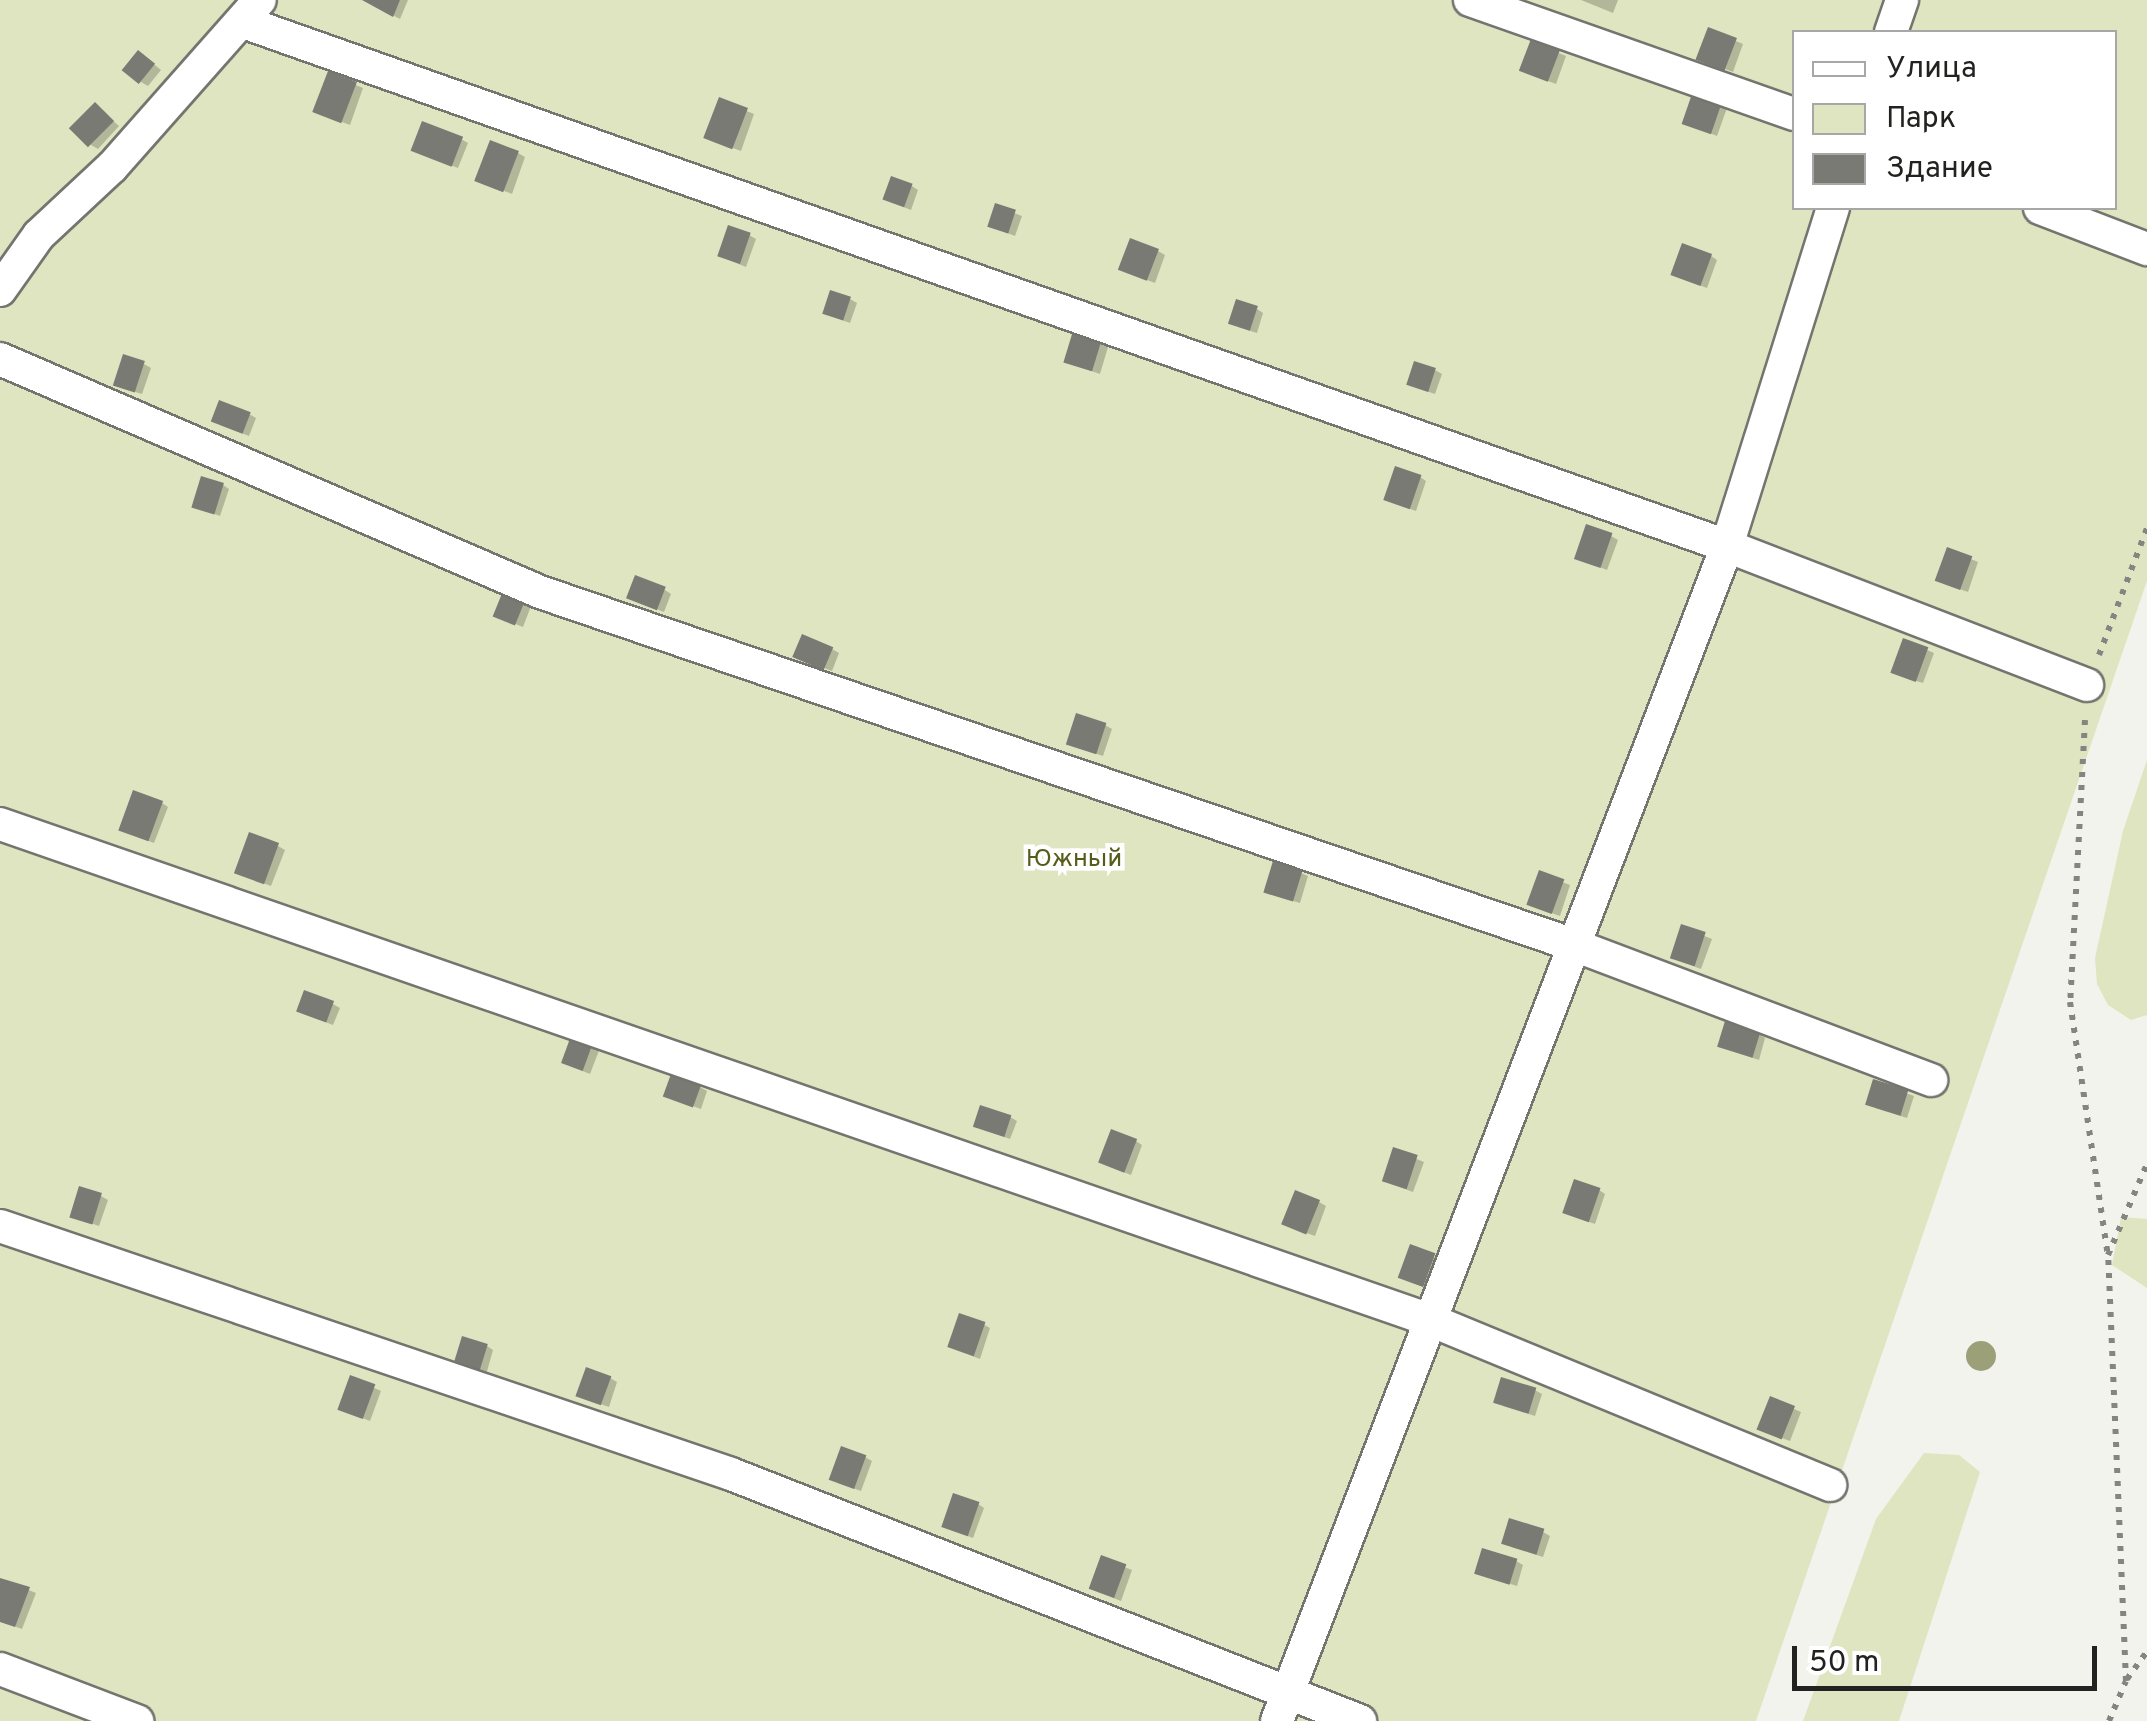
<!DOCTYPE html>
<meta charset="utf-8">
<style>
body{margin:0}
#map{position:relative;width:2147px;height:1721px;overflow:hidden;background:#f2f3ec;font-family:Overpass,sans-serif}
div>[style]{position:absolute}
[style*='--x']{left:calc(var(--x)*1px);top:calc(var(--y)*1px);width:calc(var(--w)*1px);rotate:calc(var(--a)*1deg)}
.green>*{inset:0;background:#dfe5c0}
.shadow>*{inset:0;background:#0003}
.building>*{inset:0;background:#797a74;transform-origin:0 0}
.path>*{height:6px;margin-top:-3px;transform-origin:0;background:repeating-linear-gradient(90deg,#848580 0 5px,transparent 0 13px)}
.roads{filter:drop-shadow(2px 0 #74756f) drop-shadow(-2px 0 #74756f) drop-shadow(0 2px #74756f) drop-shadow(0 -2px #74756f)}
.street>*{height:32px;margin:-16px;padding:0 16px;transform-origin:16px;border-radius:16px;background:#fff}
.trees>*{width:30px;height:30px;margin:-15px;border-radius:50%;background:#9ca078}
span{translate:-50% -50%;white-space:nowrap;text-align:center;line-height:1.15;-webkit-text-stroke:9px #fff;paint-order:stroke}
.park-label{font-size:25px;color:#565c19}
.legend{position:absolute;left:1792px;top:30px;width:325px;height:180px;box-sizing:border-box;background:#fff;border:2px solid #a7a7a6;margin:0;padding:12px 18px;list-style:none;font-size:30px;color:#222220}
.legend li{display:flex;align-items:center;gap:20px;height:50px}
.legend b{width:50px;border:2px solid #a7a7a6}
.scale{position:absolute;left:1792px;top:1646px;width:305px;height:45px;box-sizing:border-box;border:5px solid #222220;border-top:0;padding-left:12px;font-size:30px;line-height:35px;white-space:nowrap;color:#222220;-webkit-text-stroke:8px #fff;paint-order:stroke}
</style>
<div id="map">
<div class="green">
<div style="clip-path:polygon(evenodd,0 0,2147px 0,2147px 581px,1756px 1721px,0 1721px,0 0,1794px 32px,2114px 32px,2114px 208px,1794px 208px,1794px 32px)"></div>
<div style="clip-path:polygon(2147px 760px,2147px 1015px,2131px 1020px,2108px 1005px,2097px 984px,2095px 958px,2123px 831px)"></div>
<div style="clip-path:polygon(2121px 1217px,2147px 1219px,2147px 1288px,2112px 1265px)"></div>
<div style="clip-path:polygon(1924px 1453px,1959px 1455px,1980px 1472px,1899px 1721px,1803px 1721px,1876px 1519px)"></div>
</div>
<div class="shadow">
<div style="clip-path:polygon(364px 0,408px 0,400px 19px)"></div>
<div style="clip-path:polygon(1581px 0,1618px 0,1613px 13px)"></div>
<div style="clip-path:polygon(1709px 30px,1743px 44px,1733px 72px,1706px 62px)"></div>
<div style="clip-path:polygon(1532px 42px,1566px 56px,1556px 84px,1529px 74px)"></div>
<div style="clip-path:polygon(145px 57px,161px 70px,148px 86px,141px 82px)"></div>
<div style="clip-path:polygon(329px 74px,363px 88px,350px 125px,323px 115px)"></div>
<div style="clip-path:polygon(720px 100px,754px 114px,741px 151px,714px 141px)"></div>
<div style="clip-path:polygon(1721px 104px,1727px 108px,1717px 136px,1690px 125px)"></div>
<div style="clip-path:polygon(95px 105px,119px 126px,98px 149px,91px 145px)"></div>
<div style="clip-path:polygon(461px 139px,468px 143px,458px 168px,421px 154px)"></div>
<div style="clip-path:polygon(518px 153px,525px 157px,512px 194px,485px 183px)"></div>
<div style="clip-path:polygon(912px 186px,918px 190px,911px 210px,893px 203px)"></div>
<div style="clip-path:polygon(996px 206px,1022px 216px,1015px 236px,997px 229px)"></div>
<div style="clip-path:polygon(749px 235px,756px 239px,746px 267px,726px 259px)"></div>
<div style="clip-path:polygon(1158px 251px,1165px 255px,1155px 283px,1128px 273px)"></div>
<div style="clip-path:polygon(1711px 256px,1717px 260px,1707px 288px,1680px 278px)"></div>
<div style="clip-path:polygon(850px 299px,857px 303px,850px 323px,831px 316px)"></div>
<div style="clip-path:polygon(1257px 309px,1263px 313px,1257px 333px,1238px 327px)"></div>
<div style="clip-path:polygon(1101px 343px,1108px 347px,1100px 374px,1073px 365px)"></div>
<div style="clip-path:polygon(144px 364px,151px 368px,142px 394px,122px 388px)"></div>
<div style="clip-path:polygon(1435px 370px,1442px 374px,1435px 394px,1417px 388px)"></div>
<div style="clip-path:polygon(249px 414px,256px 418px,249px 436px,220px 425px)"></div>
<div style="clip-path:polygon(1420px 477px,1426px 481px,1416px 511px,1393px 503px)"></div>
<div style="clip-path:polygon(223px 485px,229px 489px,220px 516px,201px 509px)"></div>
<div style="clip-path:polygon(1611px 536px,1618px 540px,1607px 570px,1584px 561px)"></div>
<div style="clip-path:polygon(1949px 550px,1978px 562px,1968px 592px,1945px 584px)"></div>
<div style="clip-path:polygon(506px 590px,533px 601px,523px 627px,503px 619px)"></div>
<div style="clip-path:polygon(665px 590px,671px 594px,664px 612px,636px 601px)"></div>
<div style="clip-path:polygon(832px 649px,839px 653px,832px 671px,803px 660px)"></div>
<div style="clip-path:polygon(1927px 650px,1934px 653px,1923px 683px,1900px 676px)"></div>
<div style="clip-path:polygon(1105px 725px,1112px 729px,1103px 756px,1076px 747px)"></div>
<div style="clip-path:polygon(162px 803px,168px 807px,154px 843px,128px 833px)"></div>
<div style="clip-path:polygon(278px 846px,285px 850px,271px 886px,244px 876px)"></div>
<div style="clip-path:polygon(1301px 873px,1308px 876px,1300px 903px,1273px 895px)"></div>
<div style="clip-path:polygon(1541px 874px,1570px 885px,1560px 916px,1537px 908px)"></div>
<div style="clip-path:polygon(1682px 927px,1712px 939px,1701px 969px,1679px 961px)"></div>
<div style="clip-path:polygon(333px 1004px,340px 1008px,333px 1025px,305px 1014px)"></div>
<div style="clip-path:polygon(1759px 1034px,1765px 1038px,1759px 1060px,1726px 1049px)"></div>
<div style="clip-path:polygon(573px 1036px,600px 1048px,590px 1074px,570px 1066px)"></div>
<div style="clip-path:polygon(1875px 1082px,1914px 1096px,1907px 1118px,1875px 1108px)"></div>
<div style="clip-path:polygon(700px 1087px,707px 1091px,701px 1109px,673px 1099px)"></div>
<div style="clip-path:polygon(1010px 1117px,1017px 1121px,1010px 1139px,982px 1129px)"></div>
<div style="clip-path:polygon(1136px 1141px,1142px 1145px,1131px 1175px,1108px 1166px)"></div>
<div style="clip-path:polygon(1394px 1150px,1424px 1162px,1413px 1192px,1391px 1184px)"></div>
<div style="clip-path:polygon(1599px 1190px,1605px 1194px,1595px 1224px,1572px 1216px)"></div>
<div style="clip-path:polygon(101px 1196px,108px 1200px,99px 1226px,79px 1219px)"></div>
<div style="clip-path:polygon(1319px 1202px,1326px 1206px,1315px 1236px,1292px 1228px)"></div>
<div style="clip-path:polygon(1411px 1247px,1441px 1260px,1430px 1289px,1407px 1281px)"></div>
<div style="clip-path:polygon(983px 1324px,990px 1328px,980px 1359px,956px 1350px)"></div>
<div style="clip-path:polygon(487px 1346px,493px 1350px,486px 1375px,462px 1368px)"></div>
<div style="clip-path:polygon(352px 1378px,381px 1391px,370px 1421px,347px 1412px)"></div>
<div style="clip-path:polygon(610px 1378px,617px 1382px,609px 1407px,586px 1399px)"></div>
<div style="clip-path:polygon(1535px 1390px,1542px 1394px,1535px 1416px,1503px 1406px)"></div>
<div style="clip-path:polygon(1771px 1399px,1801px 1412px,1790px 1441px,1767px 1433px)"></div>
<div style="clip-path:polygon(865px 1457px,872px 1461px,861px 1491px,838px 1483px)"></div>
<div style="clip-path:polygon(978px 1504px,984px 1508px,973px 1538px,951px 1530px)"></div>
<div style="clip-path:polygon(1543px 1532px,1550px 1536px,1543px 1557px,1511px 1547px)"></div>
<div style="clip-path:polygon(1102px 1558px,1132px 1570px,1121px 1601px,1098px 1592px)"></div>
<div style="clip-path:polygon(1516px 1561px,1523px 1565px,1517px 1586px,1485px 1576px)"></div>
<div style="clip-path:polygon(2px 1579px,36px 1593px,22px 1629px,0 1621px)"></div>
</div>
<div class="building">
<div style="clip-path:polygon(362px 0,400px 0,393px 17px)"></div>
<div style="left:1708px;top:27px;width:31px;height:35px;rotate:21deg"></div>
<div style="left:1531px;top:39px;width:31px;height:34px;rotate:21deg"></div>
<div style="left:138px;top:50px;width:22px;height:26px;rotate:39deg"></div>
<div style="left:328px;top:71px;width:31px;height:44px;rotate:21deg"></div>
<div style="left:1693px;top:91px;width:31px;height:35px;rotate:19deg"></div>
<div style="left:719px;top:97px;width:31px;height:44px;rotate:21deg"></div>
<div style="left:95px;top:102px;width:27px;height:37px;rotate:45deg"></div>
<div style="left:422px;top:121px;width:44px;height:32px;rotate:21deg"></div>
<div style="left:490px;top:140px;width:31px;height:44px;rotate:21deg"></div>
<div style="left:891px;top:176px;width:23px;height:25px;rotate:20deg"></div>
<div style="left:995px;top:203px;width:22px;height:25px;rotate:18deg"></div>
<div style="left:728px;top:225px;width:24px;height:33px;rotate:19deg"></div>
<div style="left:1130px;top:238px;width:31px;height:34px;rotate:21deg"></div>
<div style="left:1682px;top:243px;width:32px;height:34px;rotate:20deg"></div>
<div style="left:830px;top:290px;width:22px;height:25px;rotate:18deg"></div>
<div style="left:1236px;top:299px;width:23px;height:26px;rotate:18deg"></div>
<div style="left:1073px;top:331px;width:30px;height:33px;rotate:17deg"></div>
<div style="left:123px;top:354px;width:23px;height:33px;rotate:18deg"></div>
<div style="left:1414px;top:361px;width:23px;height:25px;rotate:18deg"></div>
<div style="left:219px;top:400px;width:34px;height:23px;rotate:21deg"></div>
<div style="left:1395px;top:466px;width:28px;height:36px;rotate:19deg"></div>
<div style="left:201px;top:476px;width:24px;height:33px;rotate:17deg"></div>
<div style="left:1586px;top:524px;width:28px;height:37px;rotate:19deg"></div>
<div style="left:1947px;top:547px;width:27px;height:36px;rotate:20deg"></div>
<div style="left:635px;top:575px;width:33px;height:25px;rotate:21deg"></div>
<div style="left:505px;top:586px;width:24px;height:33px;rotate:22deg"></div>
<div style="left:802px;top:634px;width:34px;height:25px;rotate:23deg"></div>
<div style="left:1903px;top:638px;width:27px;height:37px;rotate:20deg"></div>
<div style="left:1076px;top:713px;width:32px;height:33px;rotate:18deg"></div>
<div style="left:133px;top:790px;width:32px;height:43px;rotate:20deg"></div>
<div style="left:249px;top:832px;width:32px;height:44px;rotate:20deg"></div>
<div style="left:1273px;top:861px;width:31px;height:33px;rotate:17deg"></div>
<div style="left:1539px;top:870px;width:27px;height:37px;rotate:20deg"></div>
<div style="left:1681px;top:924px;width:26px;height:36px;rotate:18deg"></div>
<div style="left:304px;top:990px;width:32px;height:23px;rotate:20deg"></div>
<div style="left:1725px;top:1021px;width:37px;height:27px;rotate:17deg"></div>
<div style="left:572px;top:1033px;width:23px;height:32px;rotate:20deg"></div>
<div style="left:671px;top:1074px;width:32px;height:24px;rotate:20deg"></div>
<div style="left:1873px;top:1079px;width:37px;height:27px;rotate:17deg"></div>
<div style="left:980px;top:1105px;width:33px;height:23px;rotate:18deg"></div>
<div style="left:1111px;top:1129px;width:28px;height:36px;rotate:21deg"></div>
<div style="left:1393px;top:1147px;width:26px;height:36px;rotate:18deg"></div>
<div style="left:1574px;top:1179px;width:28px;height:36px;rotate:19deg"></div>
<div style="left:79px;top:1186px;width:24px;height:33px;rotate:17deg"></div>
<div style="left:1295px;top:1190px;width:27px;height:37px;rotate:22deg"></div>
<div style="left:1410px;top:1244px;width:27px;height:36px;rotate:20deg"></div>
<div style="left:959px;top:1313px;width:28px;height:36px;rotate:19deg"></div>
<div style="left:462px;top:1336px;width:27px;height:30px;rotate:17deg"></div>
<div style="left:586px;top:1367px;width:27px;height:31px;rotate:20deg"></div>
<div style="left:350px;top:1375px;width:27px;height:37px;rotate:20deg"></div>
<div style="left:1501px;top:1377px;width:37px;height:27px;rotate:17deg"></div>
<div style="left:1770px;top:1396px;width:27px;height:36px;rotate:22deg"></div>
<div style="left:841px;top:1446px;width:27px;height:36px;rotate:20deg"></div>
<div style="left:953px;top:1493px;width:28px;height:36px;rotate:19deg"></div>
<div style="left:1509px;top:1518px;width:37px;height:27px;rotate:17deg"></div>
<div style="left:1482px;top:1548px;width:37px;height:27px;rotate:17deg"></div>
<div style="left:1101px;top:1555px;width:27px;height:36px;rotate:20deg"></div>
<div style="clip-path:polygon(0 1578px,30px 1587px,15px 1627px,0 1622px)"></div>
</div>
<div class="path">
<div style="--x:2099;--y:655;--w:136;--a:-69.3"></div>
<div style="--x:2085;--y:720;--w:282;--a:93"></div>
<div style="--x:2070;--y:1002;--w:256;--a:81.5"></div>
<div style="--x:2127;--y:1679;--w:34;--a:-54"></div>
<div style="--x:2109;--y:1721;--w:43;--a:-67"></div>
<div style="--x:2126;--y:1681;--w:426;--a:-92.4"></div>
<div style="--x:2108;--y:1255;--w:99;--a:-66.8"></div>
</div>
<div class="roads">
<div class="street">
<div style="--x:1470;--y:0;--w:343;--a:19.4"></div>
<div style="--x:246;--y:23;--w:1571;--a:19.45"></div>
<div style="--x:1727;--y:546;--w:386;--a:21.1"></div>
<div style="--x:1891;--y:32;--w:34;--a:-71"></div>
<div style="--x:2040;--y:208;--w:115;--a:21"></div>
<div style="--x:0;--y:290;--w:67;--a:-54.7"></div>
<div style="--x:39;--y:235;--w:100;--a:-43"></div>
<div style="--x:112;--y:167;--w:223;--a:-48.5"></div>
<div style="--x:0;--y:359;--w:588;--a:23.34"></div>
<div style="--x:540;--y:592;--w:1093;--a:18.85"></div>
<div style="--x:1574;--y:945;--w:382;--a:20.7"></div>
<div style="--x:0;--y:824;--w:1514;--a:19.13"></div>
<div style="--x:1430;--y:1320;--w:433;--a:22.4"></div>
<div style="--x:0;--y:1226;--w:772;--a:18.74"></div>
<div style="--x:731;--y:1474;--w:676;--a:21.44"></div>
<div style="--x:0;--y:1669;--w:147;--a:20.8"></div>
<div style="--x:1277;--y:1721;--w:1258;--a:-69.04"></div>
<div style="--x:1727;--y:546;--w:354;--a:-72.6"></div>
</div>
</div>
<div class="trees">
<div style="left:1981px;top:1356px"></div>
</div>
<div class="park-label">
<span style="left:1074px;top:860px">Южный</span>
</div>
<ul class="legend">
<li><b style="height:12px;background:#fff"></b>Улица</li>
<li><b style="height:28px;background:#dfe5c0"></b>Парк</li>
<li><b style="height:28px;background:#797a74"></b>Здание</li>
</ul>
<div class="scale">50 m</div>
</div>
